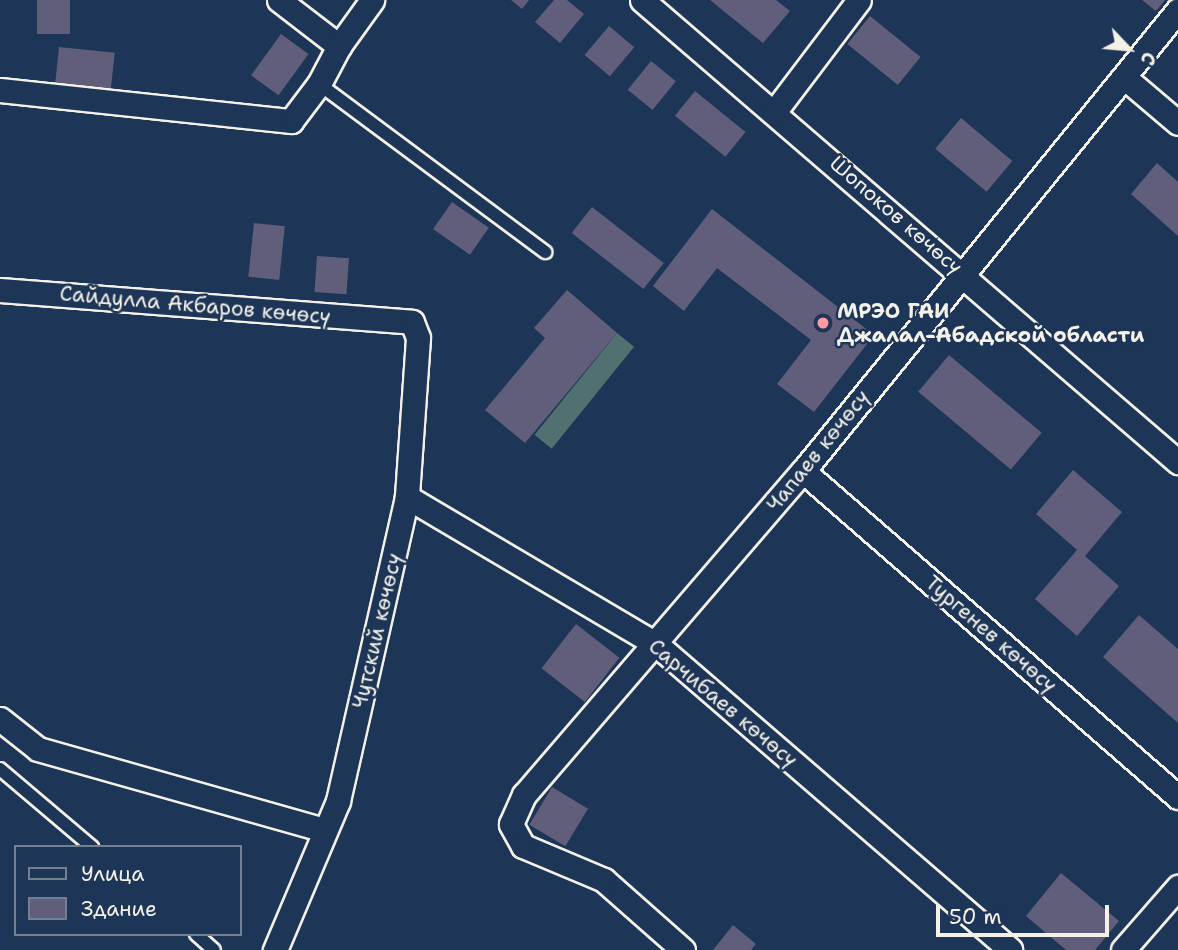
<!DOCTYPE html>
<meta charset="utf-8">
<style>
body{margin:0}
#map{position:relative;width:1178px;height:950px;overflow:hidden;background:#1d3557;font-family:"Shantell Sans",sans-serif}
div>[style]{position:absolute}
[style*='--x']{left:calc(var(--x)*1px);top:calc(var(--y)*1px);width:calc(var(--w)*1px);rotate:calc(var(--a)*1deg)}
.green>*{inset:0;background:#517171;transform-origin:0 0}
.building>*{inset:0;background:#615e7c;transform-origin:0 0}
.roads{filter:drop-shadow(2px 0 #f4f1e8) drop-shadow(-2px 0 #f4f1e8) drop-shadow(0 2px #f4f1e8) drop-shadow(0 -2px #f4f1e8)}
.lane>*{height:12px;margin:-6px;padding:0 6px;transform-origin:6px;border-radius:6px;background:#1d3557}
.street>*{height:23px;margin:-11.5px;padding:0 11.5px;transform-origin:11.5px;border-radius:11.5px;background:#1d3557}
.dots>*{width:19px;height:19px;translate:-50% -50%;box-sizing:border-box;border:4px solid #1d3557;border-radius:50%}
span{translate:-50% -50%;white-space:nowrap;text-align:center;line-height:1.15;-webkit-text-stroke:5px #1d3557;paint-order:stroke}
.street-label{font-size:21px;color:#f4f1e8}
.poi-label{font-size:21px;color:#f4f1e8;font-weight:700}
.left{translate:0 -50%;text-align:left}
.legend{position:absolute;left:14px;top:845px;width:228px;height:91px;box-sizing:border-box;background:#1d3557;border:2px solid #738091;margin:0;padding:9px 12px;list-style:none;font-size:21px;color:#f4f1e8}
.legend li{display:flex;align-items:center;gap:14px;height:35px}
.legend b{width:35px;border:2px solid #738091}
.north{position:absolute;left:1094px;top:14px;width:70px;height:70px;-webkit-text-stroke:5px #1d3557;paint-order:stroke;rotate:116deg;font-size:19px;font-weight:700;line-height:28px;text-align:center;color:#f4f1e8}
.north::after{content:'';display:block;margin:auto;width:24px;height:32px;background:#f4f1e8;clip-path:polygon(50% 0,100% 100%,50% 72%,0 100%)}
.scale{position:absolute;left:936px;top:905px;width:173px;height:32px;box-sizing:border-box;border:4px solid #f4f1e8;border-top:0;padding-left:9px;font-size:21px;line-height:24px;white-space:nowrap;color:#f4f1e8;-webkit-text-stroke:5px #1d3557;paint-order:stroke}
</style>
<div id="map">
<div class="green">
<div style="left:617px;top:333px;width:22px;height:131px;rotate:39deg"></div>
</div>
<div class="building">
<div style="left:37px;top:0;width:33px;height:34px"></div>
<div style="clip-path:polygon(511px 0,529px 0,522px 9px)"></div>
<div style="clip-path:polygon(554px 0,567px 0,584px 14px,560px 43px,535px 22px)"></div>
<div style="clip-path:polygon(710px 0,776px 0,790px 11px,763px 43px)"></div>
<div style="clip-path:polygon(1142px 0,1165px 0,1156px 11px)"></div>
<div style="left:870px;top:16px;width:65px;height:36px;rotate:39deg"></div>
<div style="left:609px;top:26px;width:33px;height:38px;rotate:40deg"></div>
<div style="left:281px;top:34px;width:34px;height:51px;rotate:36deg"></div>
<div style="left:59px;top:47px;width:56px;height:42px;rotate:6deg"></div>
<div style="left:651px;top:61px;width:32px;height:37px;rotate:39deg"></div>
<div style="left:695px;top:91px;width:65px;height:32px;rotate:39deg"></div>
<div style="left:961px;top:118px;width:67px;height:40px;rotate:40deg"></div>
<div style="clip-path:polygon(1157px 163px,1178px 182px,1178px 236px,1131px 194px)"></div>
<div style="left:452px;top:202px;width:45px;height:33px;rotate:35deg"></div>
<div style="left:592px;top:207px;width:91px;height:33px;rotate:38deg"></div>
<div style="clip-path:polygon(712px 209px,874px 335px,814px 412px,777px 384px,811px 340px,717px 268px,684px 311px,653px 286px)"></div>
<div style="left:254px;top:223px;width:31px;height:54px;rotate:6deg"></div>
<div style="left:317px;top:256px;width:32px;height:36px;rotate:4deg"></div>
<div style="clip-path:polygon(567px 290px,617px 333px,525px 443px,485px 410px,545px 338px,534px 328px)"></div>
<div style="left:949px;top:355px;width:121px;height:48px;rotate:40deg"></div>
<div style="clip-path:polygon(1073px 470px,1122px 512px,1085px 556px,1119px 586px,1077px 636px,1035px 599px,1077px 550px,1036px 514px)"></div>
<div style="clip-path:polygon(1139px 615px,1178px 649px,1178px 723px,1103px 657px)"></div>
<div style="left:576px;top:624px;width:55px;height:56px;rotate:38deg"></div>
<div style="left:552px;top:787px;width:42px;height:44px;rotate:31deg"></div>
<div style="clip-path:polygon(1061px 873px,1119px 921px,1095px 950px,1066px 950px,1026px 916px)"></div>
<div style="clip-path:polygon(733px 925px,756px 944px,751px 950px,713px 950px)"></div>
</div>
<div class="roads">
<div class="lane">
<div style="--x:319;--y:84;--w:282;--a:36.6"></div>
<div style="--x:0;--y:769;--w:121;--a:40.3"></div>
<div style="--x:196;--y:934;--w:24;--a:42"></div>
</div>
<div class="street">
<div style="--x:279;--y:0;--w:76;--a:37.5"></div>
<div style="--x:339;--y:46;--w:57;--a:-54.3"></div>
<div style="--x:642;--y:0;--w:708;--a:40.76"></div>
<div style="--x:1124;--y:77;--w:71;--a:40.4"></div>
<div style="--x:0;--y:90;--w:293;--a:6.1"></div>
<div style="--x:291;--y:121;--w:46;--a:-52.9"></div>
<div style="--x:319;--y:84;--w:43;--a:-62.2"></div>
<div style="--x:775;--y:111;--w:139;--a:-52.9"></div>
<div style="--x:0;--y:290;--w:413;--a:4.4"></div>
<div style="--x:412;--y:322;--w:17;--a:69"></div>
<div style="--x:418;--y:338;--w:159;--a:94"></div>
<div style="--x:407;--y:497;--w:312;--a:102.8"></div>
<div style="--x:338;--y:801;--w:162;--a:112.9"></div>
<div style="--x:803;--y:471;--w:497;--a:41"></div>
<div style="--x:407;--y:497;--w:289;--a:30.6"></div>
<div style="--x:656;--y:644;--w:468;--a:40.8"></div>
<div style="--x:0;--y:719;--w:48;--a:38.3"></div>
<div style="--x:38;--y:749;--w:298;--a:15.8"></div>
<div style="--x:683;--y:950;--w:106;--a:-138.5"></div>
<div style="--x:604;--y:880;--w:88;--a:-157.2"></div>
<div style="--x:523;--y:846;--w:25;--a:-119"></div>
<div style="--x:511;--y:824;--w:32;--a:-66"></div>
<div style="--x:524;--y:795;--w:428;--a:-49.3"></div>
<div style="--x:803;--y:471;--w:594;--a:-50.87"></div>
<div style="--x:1123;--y:950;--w:84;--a:-48.9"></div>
</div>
</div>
<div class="dots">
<div style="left:823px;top:323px;background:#ff9aa2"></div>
</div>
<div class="street-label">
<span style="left:896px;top:215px;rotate:41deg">Шопоков көчөсү</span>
<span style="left:195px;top:305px;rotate:5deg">Сайдулла Акбаров көчөсү</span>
<span style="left:818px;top:451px;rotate:-51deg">Чапаев көчөсү</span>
<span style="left:377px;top:631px;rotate:-77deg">Чутский көчөсү</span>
<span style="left:991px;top:634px;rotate:41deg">Тургенев көчөсү</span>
<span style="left:723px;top:703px;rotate:40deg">Сарчибаев көчөсү</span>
</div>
<div class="poi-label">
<span class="left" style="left:837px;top:323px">МРЭО ГАИ<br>Джалал-Абадской области</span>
</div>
<ul class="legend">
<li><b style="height:9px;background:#1d3557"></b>Улица</li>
<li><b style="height:19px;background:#615e7c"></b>Здание</li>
</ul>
<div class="north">С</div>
<div class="scale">50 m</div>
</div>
